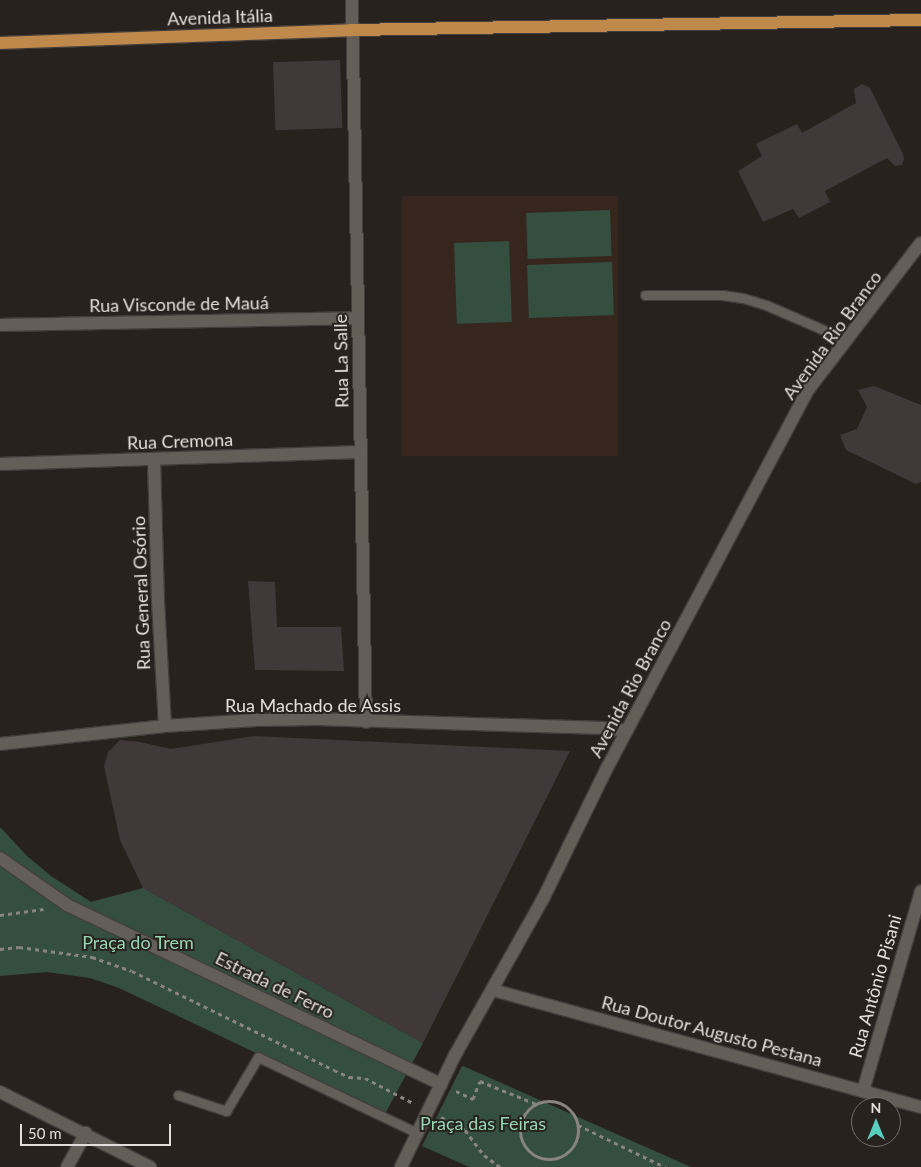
<!DOCTYPE html>
<meta charset="utf-8">
<style>
body{margin:0}
#map{position:relative;width:921px;height:1167px;overflow:hidden;background:#27221e;font-family:Lato,sans-serif}
div>[style]{position:absolute}
[style*='--x']{left:calc(var(--x)*1px);top:calc(var(--y)*1px);width:calc(var(--w)*1px);rotate:calc(var(--a)*1deg)}
.education>*{inset:0;background:#36261d;transform-origin:0 0}
.green>*{inset:0;background:#344f40;transform-origin:0 0}
.building>*{inset:0;background:#413939;transform-origin:0 0}
.path>*{height:3px;margin-top:-1.5px;transform-origin:0;background:repeating-linear-gradient(90deg,#898481 0 4px,transparent 0 8px)}
.path>.ring{margin:-1.5px;padding:0;box-sizing:content-box;background:none;border:3px solid #898481;border-radius:50%}
.roads{filter:drop-shadow(1px 0 #423e3b) drop-shadow(-1px 0 #423e3b) drop-shadow(0 1px #423e3b) drop-shadow(0 -1px #423e3b)}
.lane>*{height:9px;margin:-4.5px;padding:0 4.5px;transform-origin:4.5px;border-radius:4.5px;background:#645e59}
.street>*{height:12px;margin:-6px;padding:0 6px;transform-origin:6px;border-radius:6px;background:#645e59}
.secondary>*{height:12px;margin:-6px;padding:0 6px;transform-origin:6px;border-radius:6px;background:#645e59}
.primary>*{height:12px;margin:-6px;padding:0 6px;transform-origin:6px;border-radius:6px;background:#c0894c}
span{translate:-50% -50%;white-space:nowrap;text-align:center;line-height:1.15;-webkit-text-stroke:4px #27221e;paint-order:stroke}
.street-label{font-size:18px;color:#e2dedb}
.park-label{font-size:18px;color:#95d9b4}
.north{position:absolute;left:851px;top:1097px;width:50px;height:50px;box-sizing:border-box;background:#27221e;border:1px solid #726d6a;border-radius:50%;rotate:0deg;font-size:14px;font-weight:700;line-height:20px;text-align:center;color:#e2dedb}
.north::after{content:'';display:block;margin:auto;width:18px;height:22px;background:#58cebf;clip-path:polygon(50% 0,100% 100%,50% 72%,0 100%)}
.scale{position:absolute;left:20px;top:1124px;width:151px;height:22px;box-sizing:border-box;border:2px solid #e2dedb;border-top:0;padding-left:6px;font-size:15px;line-height:18px;white-space:nowrap;color:#e2dedb;-webkit-text-stroke:4px #27221e;paint-order:stroke}
</style>
<div id="map">
<div class="education">
<div style="left:618px;top:196px;width:260px;height:216px;rotate:90deg"></div>
</div>
<div class="green">
<div style="left:610px;top:210px;width:46px;height:84px;rotate:88deg"></div>
<div style="left:509px;top:241px;width:81px;height:55px;rotate:88deg"></div>
<div style="left:612px;top:262px;width:53px;height:85px;rotate:88deg"></div>
<div style="clip-path:polygon(0 827px,27px 856px,51px 876px,91px 902px,143px 888px,423px 1043px,385px 1114px,119px 988px,90px 978px,47px 972px,0 976px)"></div>
<div style="clip-path:polygon(462px 1066px,463px 1066px,691px 1167px,469px 1167px,422px 1146px)"></div>
</div>
<div class="building">
<div style="left:340px;top:60px;width:68px;height:67px;rotate:88deg"></div>
<div style="clip-path:polygon(862px 84px,870px 88px,903px 154px,904px 159px,902px 165px,895px 166px,887px 158px,825px 191px,830px 202px,799px 218px,793px 209px,763px 222px,738px 171px,762px 156px,756px 144px,797px 124px,802px 133px,856px 103px,854px 89px)"></div>
<div style="clip-path:polygon(874px 386px,921px 405px,921px 482px,916px 484px,846px 450px,840px 435px,857px 429px,867px 407px,858px 390px)"></div>
<div style="clip-path:polygon(248px 581px,275px 582px,277px 627px,341px 627px,344px 671px,255px 670px)"></div>
<div style="clip-path:polygon(254px 736px,570px 751px,423px 1043px,143px 888px,120px 840px,104px 766px,108px 752px,120px 740px,140px 742px,171px 749px)"></div>
</div>
<div class="path">
<div style="--x:0;--y:915;--w:44;--a:-7.8"></div>
<div style="--x:0;--y:949;--w:19;--a:-6"></div>
<div style="--x:19;--y:947;--w:74;--a:7.8"></div>
<div style="--x:92;--y:957;--w:42;--a:19.3"></div>
<div style="--x:132;--y:971;--w:225;--a:26.1"></div>
<div style="--x:334;--y:1070;--w:17;--a:25"></div>
<div style="--x:349;--y:1077;--w:16;--a:4"></div>
<div style="--x:365;--y:1078;--w:56;--a:27.5"></div>
<div style="--x:456;--y:1091;--w:19;--a:25"></div>
<div style="--x:473;--y:1099;--w:19;--a:-69"></div>
<div style="--x:480;--y:1081;--w:61;--a:22.3"></div>
<div class="ring" style="left:520px;top:1101px;width:55px;height:55px"></div>
<div style="--x:441;--y:1117;--w:27;--a:28"></div>
<div style="--x:465;--y:1130;--w:31;--a:53"></div>
<div style="--x:484;--y:1155;--w:20;--a:37"></div>
<div style="--x:578;--y:1125;--w:97;--a:25.8"></div>
</div>
<div class="roads">
<div class="lane">
<div style="--x:645;--y:295;--w:77;--a:0"></div>
<div style="--x:722;--y:295;--w:21;--a:8"></div>
<div style="--x:743;--y:298;--w:24;--a:17"></div>
<div style="--x:766;--y:305;--w:88;--a:23.4"></div>
<div style="--x:178;--y:1095;--w:51;--a:18.4"></div>
<div style="--x:226;--y:1111;--w:63;--a:-59.3"></div>
<div style="--x:258;--y:1057;--w:176;--a:25.5"></div>
</div>
<div class="street">
<div style="--x:352;--y:0;--w:722;--a:88.89"></div>
<div style="--x:0;--y:325;--w:358;--a:-1.1"></div>
<div style="--x:154;--y:459;--w:142;--a:88.4"></div>
<div style="--x:158;--y:601;--w:125;--a:86.8"></div>
<div style="--x:0;--y:464;--w:361;--a:-1.9"></div>
<div style="--x:0;--y:744;--w:166;--a:-6.2"></div>
<div style="--x:165;--y:726;--w:91;--a:-3.8"></div>
<div style="--x:256;--y:720;--w:60;--a:-1"></div>
<div style="--x:316;--y:719;--w:288;--a:1.8"></div>
<div style="--x:604;--y:728;--w:23;--a:7"></div>
<div style="--x:0;--y:858;--w:82;--a:35"></div>
<div style="--x:67;--y:905;--w:415;--a:25.6"></div>
<div style="--x:493;--y:990;--w:444;--a:15.3"></div>
<div style="--x:863;--y:1091;--w:208;--a:-73.8"></div>
<div style="--x:0;--y:1092;--w:168;--a:26.6"></div>
<div style="--x:67;--y:1167;--w:39;--a:-61"></div>
</div>
<div class="secondary">
<div style="--x:401;--y:1167;--w:124;--a:-64.3"></div>
<div style="--x:455;--y:1055;--w:179;--a:-60.6"></div>
<div style="--x:543;--y:899;--w:146;--a:-64"></div>
<div style="--x:607;--y:768;--w:428;--a:-62"></div>
<div style="--x:808;--y:390;--w:185;--a:-52.5"></div>
</div>
<div class="primary">
<div style="--x:0;--y:43;--w:352;--a:-2.1"></div>
<div style="--x:352;--y:30;--w:569;--a:-1.01"></div>
</div>
</div>
<div class="street-label">
<span style="left:220px;top:17px;rotate:-2deg">Avenida Itália</span>
<span style="left:179px;top:304px;rotate:-1deg">Rua Visconde de Mauá</span>
<span style="left:832px;top:335px;rotate:-54deg">Avenida Rio Branco</span>
<span style="left:341px;top:361px;rotate:-91deg">Rua La Salle</span>
<span style="left:180px;top:441px;rotate:-2deg">Rua Cremona</span>
<span style="left:141px;top:593px;rotate:-92deg">Rua General Osório</span>
<span style="left:630px;top:688px;rotate:-62deg">Avenida Rio Branco</span>
<span style="left:313px;top:705px">Rua Machado de Assis</span>
<span style="left:275px;top:985px;rotate:26deg">Estrada de Ferro</span>
<span style="left:875px;top:986px;rotate:-74deg">Rua Antônio Pisani</span>
<span style="left:712px;top:1031px;rotate:15deg">Rua Doutor Augusto Pestana</span>
</div>
<div class="park-label">
<span style="left:138px;top:942px">Praça do Trem</span>
<span style="left:483px;top:1123px">Praça das Feiras</span>
</div>
<div class="north">N</div>
<div class="scale">50 m</div>
</div>
